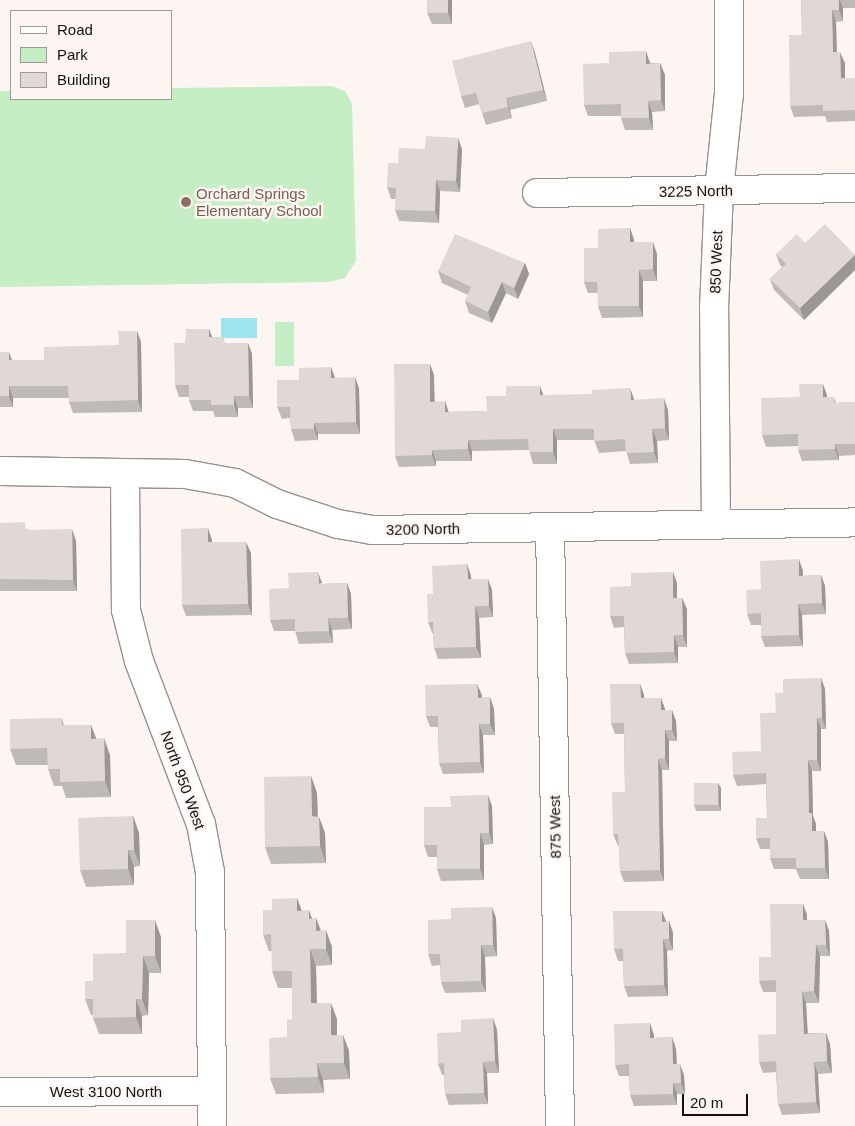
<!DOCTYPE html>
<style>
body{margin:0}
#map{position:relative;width:855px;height:1126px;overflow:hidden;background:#fcf5f2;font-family:Arial,sans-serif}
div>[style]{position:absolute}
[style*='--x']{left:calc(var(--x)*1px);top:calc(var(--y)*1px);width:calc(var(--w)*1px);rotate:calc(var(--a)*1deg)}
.green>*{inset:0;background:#c5eec5;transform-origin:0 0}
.water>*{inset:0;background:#9de4ed;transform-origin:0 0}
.roads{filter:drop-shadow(1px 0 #97918e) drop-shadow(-1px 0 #97918e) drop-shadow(0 1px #97918e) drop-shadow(0 -1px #97918e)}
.minor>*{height:28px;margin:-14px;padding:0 14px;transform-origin:14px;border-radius:14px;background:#fff}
.wall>*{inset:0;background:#c0bab7}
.shaded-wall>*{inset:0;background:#9c9795}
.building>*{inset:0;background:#dfd8d5;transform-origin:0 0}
.dots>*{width:14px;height:14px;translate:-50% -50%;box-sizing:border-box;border:2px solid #fcf5f2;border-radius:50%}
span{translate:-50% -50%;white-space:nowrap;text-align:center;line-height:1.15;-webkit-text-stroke:5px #fcf5f2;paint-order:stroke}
.street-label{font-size:15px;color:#141211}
.education-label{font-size:15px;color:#785e54}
.left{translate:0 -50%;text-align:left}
.legend{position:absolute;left:10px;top:10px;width:162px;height:90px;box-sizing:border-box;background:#fcf5f2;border:1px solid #9f9a98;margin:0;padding:6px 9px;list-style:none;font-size:15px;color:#141211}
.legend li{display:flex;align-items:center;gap:10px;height:25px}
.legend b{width:25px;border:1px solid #9f9a98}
.scale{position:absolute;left:682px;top:1094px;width:66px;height:22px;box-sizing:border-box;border:2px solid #141211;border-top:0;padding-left:6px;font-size:15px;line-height:18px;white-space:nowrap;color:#141211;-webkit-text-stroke:4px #fcf5f2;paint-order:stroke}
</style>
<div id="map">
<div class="green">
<div style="clip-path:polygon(331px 86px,345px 91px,352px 104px,356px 261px,345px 278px,329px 282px,0 287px,0 91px,11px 91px,11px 99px,171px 99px,171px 88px)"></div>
<div style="left:275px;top:322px;width:19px;height:44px"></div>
</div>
<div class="water">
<div style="left:257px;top:318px;width:20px;height:36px;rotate:90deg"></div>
</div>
<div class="roads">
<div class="minor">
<div style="--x:537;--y:193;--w:318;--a:-0.9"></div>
<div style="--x:0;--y:471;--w:185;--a:0.9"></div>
<div style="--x:185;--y:474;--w:51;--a:10.2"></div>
<div style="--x:235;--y:483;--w:47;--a:26.6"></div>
<div style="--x:277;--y:504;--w:64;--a:18.2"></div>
<div style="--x:338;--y:524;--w:35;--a:10"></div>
<div style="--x:372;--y:530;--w:483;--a:-0.9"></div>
<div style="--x:125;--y:473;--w:137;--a:89.6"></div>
<div style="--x:126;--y:610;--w:53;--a:75.7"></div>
<div style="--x:139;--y:661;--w:174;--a:69.2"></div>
<div style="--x:201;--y:824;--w:49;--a:79.4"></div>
<div style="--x:210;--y:872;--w:251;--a:89.5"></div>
<div style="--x:716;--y:525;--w:216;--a:-90.5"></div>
<div style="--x:714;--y:309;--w:119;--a:-87.6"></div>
<div style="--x:719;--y:190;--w:97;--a:-84.1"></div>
<div style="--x:729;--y:94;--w:94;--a:-90"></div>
<div style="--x:550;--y:527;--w:599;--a:89.04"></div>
<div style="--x:0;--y:1092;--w:212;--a:-0.3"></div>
</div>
</div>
<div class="wall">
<div style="clip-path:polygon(427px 0,452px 0,452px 24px,432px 24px,427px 13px)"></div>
<div style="clip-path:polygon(801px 0,855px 0,855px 8px,843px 8px,843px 21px,836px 22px,837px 52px,845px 63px,845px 78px,855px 78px,855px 121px,827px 122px,825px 116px,794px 117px,790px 106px,802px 35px)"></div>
<div style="clip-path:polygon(531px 41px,535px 53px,547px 101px,510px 110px,512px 118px,486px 125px,479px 104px,465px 108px,461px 96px)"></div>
<div style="clip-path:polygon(650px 63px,660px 63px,665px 75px,665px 111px,652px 112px,653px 130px,625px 130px,621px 118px,621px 116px,588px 116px,584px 105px)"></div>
<div style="clip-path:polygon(425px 149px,462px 149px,460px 192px,440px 191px,439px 223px,399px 221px,395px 210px,396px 199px,391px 199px,387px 187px,398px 163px)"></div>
<div style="clip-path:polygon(630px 228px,634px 240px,634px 242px,657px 254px,657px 281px,643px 281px,643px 317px,602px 318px,598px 306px,598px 293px,588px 293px,584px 282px,598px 248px)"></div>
<div style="clip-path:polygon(805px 243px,855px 255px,855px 270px,804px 320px,774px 290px,770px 279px,782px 267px,780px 265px,776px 254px)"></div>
<div style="clip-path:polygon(525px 263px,529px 274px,518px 299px,506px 293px,492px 323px,469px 313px,465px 301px,468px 295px,442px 283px,438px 271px)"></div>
<div style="clip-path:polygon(209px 329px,212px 337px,226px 343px,248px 343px,252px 354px,253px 408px,238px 408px,238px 417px,215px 417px,213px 411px,193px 411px,189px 400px,189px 397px,179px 397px,175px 385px,185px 343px)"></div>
<div style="clip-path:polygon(137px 331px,141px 342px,142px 412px,73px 413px,69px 402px,69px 398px,13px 398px,13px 407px,0 407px,0 352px,12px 360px,44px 360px,119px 345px)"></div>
<div style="clip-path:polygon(331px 367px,335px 378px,359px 388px,360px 434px,318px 434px,318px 440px,295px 441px,291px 429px,290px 418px,282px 419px,277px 407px,299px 380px)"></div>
<div style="clip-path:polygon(434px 375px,434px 402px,449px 412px,487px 411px,543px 395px,634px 400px,668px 410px,669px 440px,657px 441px,658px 463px,630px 464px,626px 451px,599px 453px,594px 440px,557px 440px,557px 464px,533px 464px,529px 450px,472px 451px,472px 461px,436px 461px,436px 466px,399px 467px,395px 456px)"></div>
<div style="clip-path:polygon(827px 395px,827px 397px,834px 397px,836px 403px,855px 402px,855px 455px,839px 456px,839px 460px,802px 461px,798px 450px,798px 446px,766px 447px,762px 435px,800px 397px)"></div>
<div style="clip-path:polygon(0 523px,76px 541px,77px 591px,0 591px)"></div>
<div style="clip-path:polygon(212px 540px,212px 542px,251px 553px,252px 615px,186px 616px,182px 605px)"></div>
<div style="clip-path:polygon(467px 564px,471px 576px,471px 579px,488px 579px,492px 590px,493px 617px,479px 618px,481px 658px,438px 659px,434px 648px,433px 633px,432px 633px,428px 622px,433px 594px)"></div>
<div style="clip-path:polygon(803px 571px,803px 576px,821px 575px,825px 586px,826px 614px,802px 615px,803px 646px,765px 647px,761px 636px,761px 625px,751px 625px,747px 614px,761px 589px)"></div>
<div style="clip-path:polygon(347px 583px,351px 594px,352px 629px,332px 630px,333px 643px,299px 644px,295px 631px,274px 631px,270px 620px,289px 588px,322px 584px)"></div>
<div style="clip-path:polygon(677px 583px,677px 598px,682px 598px,687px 609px,687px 647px,678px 647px,678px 663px,629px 664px,625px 653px,624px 627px,614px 628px,610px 616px,631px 586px)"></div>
<div style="clip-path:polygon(821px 678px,825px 689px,826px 729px,821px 729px,821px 771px,812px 771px,813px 816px,816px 824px,816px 831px,824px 831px,828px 842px,829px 879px,800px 879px,796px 869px,774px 869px,770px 858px,770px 849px,760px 849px,756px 838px,767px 818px,766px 784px,737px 786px,733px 775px,761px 751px,783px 693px)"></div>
<div style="clip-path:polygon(640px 684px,644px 695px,644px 698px,661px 698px,665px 710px,672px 710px,676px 721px,677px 741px,669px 741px,669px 770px,662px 770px,664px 881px,624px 882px,620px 871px,619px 846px,618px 846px,613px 834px,625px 792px,624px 734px,615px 734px,611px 723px)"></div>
<div style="clip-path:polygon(482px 695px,482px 698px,490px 697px,494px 709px,495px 735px,483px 735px,484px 773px,443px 774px,439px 763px,438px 727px,430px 727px,426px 716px)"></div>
<div style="clip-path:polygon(62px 718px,64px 725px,91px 725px,96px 738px,110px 755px,111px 797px,66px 798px,62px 786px,54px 786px,48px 769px,48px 765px,16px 765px,10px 749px)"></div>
<div style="clip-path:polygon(311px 776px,317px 793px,318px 817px,319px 817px,325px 833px,326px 863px,271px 864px,265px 847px)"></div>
<div style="clip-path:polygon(721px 788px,721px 811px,696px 811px,694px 805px)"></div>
<div style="clip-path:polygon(492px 806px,493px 844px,484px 845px,484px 880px,441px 881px,437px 869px,437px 857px,428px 857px,424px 845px,451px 807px)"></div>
<div style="clip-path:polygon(133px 816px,139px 833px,140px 866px,134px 867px,134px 885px,86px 887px,80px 870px)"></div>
<div style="clip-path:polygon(297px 898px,302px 911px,312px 919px,316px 918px,321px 930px,332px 947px,332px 965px,316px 966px,317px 1003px,337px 1019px,337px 1035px,343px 1035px,349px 1051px,350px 1079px,323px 1080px,324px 1093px,276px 1094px,270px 1078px,287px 1037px,292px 1020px,292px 988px,278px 988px,272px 971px,272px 951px,269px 951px,263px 935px,272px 910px)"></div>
<div style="clip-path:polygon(803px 904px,807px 915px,807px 920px,825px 920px,829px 931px,830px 956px,820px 956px,819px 1003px,806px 1003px,808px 1033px,826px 1033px,830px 1044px,832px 1073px,818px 1074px,820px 1113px,782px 1115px,778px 1104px,776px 1072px,763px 1073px,759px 1062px,776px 1034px,776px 992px,763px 992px,759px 981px,771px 957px)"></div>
<div style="clip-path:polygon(662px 911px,666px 921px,669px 921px,673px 933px,673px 950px,667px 951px,668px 996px,628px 997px,624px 986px,623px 961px,618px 961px,614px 949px)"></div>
<div style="clip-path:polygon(496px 918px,497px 956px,485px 957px,486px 992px,445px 993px,441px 982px,440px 965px,432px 966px,428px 954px)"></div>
<div style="clip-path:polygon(161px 937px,161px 973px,149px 973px,148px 1015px,142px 1016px,142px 1034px,99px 1034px,93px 1018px,93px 1015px,91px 1015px,85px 999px,93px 981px,126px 953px)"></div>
<div style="clip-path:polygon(493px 1018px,497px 1030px,499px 1073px,487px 1073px,488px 1104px,449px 1105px,445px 1094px,444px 1075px,442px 1075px,438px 1064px,461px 1032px)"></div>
<div style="clip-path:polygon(654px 1035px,654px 1038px,672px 1037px,676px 1049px,677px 1064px,684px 1075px,685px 1094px,677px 1094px,677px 1105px,634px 1106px,630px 1095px,629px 1076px,619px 1076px,615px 1065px)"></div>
</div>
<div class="shaded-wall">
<div style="clip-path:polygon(448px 0,452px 0,452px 24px,448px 13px)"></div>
<div style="clip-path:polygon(839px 0,840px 0,843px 8px,843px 21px,839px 10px)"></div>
<div style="clip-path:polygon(832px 10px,836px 22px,837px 63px,833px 52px)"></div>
<div style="clip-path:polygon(531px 41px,535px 53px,547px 101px,543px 90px)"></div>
<div style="clip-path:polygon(646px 51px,650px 63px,650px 75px,646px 64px)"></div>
<div style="clip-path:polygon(840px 52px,845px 63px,845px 90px,841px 78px)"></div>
<div style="clip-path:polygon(660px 63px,665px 75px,665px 111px,661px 100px)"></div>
<div style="clip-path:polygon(506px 98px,510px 110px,512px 118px,508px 107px)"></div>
<div style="clip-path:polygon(648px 101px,652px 112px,653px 130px,649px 118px)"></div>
<div style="clip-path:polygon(458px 138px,462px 149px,460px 192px,456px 181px)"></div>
<div style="clip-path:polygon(436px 180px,440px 191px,439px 223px,435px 211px)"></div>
<div style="clip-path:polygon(630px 228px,634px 240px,634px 254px,630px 242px)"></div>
<div style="clip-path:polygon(653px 242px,657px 254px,657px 281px,653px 269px)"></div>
<div style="clip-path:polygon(855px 255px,855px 270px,804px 320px,800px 308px)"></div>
<div style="clip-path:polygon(525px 263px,529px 274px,518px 299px,514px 288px)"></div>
<div style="clip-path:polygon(639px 270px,643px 281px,643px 317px,639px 306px)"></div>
<div style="clip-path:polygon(502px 282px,506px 293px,492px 323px,488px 312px)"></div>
<div style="clip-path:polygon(209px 329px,213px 340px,209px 337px)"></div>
<div style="clip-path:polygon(137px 331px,141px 342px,142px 412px,138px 400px)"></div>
<div style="clip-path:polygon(248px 343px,252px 354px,253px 408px,249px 396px)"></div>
<div style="clip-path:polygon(9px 352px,13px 363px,9px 360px)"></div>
<div style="clip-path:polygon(430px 364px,434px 375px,435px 413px,430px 402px)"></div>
<div style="clip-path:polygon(331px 367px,335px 378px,331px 378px)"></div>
<div style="clip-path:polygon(355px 377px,359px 388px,360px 434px,356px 422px)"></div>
<div style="clip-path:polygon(823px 384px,827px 395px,827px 408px,823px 397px)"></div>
<div style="clip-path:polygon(9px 386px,13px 398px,13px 407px,9px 396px)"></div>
<div style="clip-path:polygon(540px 386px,544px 397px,540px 395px)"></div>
<div style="clip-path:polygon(630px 388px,634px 399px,635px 412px,631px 400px)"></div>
<div style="clip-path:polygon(234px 396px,238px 408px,238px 417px,234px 405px)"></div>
<div style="clip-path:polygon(664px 398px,668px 410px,669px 440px,665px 428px)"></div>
<div style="clip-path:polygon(445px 401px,449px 413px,445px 412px)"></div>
<div style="clip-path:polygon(314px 423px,318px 434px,318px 440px,314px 429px)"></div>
<div style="clip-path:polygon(553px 429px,557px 440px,557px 464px,553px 452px)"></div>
<div style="clip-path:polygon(652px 429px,657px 441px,658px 463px,654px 452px)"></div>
<div style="clip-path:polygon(468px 440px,472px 451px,472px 461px,468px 449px)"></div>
<div style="clip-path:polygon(835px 444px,839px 456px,839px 460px,835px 449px)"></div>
<div style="clip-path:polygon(432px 450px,436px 461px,436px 466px,432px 455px)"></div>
<div style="clip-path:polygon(208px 528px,212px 540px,212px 553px,208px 542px)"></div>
<div style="clip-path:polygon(72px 529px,76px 541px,77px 591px,73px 580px)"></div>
<div style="clip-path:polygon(246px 542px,251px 553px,252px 615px,248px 604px)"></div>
<div style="clip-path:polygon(799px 559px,803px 571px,803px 587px,799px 576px)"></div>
<div style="clip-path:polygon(467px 564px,471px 576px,472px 591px,468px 579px)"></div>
<div style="clip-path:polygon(318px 572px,322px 583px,319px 584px)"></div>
<div style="clip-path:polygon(673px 572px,677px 583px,677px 609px,673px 598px)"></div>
<div style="clip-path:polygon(821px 575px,825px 586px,826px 614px,822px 603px)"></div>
<div style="clip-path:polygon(488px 579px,492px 590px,493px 617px,489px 606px)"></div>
<div style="clip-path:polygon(347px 583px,351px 594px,352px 629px,348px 618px)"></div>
<div style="clip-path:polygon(682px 598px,687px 609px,687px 647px,683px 635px)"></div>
<div style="clip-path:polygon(798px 604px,802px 615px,803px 646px,799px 635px)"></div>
<div style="clip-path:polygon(475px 606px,479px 618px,481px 658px,476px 647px)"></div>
<div style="clip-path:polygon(328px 618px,332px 630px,333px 643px,329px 631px)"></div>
<div style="clip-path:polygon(674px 635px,678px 647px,678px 663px,674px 652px)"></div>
<div style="clip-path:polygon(821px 678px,825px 689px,826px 729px,822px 718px)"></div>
<div style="clip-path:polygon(477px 684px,482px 695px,482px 709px,478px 698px)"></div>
<div style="clip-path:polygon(640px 684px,644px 695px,645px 709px,641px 698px)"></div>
<div style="clip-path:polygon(490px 697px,494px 709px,495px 735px,490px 724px)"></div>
<div style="clip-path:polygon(661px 698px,665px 709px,665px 721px,661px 710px)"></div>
<div style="clip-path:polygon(672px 710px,676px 721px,677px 741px,672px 730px)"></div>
<div style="clip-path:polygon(817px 718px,821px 729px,821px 771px,817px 760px)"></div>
<div style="clip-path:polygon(479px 724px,483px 735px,484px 773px,480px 762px)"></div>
<div style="clip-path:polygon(91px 725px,97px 741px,91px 739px)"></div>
<div style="clip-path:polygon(665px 730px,669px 741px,669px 770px,665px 758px)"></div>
<div style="clip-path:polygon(104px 738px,110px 755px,111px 797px,105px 781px)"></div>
<div style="clip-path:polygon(658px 759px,662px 770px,664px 881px,660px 870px)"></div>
<div style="clip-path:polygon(808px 760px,812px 771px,813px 816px,816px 824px,816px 842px,812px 831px,809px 813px)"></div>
<div style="clip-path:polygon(311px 776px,317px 793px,318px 833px,312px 816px)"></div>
<div style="clip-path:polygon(718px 783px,721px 788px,721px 811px,719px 805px)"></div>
<div style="clip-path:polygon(488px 795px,492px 806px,493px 844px,489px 833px)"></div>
<div style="clip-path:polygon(133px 816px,139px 833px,140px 866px,134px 850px)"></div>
<div style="clip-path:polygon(319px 817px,325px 833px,326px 863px,320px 846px)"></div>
<div style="clip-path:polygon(824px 831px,828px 842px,829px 879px,825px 868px)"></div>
<div style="clip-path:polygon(480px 833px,484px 845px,484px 880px,480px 869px)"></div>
<div style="clip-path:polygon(128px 850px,134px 867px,134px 885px,128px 869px)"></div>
<div style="clip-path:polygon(297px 898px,303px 915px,297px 911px)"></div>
<div style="clip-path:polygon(803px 904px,807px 915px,807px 932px,803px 920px)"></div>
<div style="clip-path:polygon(492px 907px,496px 918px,497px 956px,493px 945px)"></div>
<div style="clip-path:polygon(309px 910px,315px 927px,309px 919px)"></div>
<div style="clip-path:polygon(662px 911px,666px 922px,662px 922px)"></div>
<div style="clip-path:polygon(316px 918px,322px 935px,316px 931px)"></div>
<div style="clip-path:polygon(155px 920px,161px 937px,161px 973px,155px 956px)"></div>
<div style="clip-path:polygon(825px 920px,829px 931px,830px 956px,826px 945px)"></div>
<div style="clip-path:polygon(669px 921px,673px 933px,673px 950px,669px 939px)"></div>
<div style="clip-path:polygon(326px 930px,332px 947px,332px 965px,326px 949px)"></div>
<div style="clip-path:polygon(663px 939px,667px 951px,668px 996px,664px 985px)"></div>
<div style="clip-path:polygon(481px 945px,485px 957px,486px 992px,481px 981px)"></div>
<div style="clip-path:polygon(816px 945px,820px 956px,819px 1003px,814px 991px)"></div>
<div style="clip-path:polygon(310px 949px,316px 966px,317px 1020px,311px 1003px)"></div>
<div style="clip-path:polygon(143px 956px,149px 973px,148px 1015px,142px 999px)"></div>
<div style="clip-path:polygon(802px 992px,806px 1003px,808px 1045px,804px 1034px)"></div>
<div style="clip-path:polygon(136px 999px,142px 1016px,142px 1034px,136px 1017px)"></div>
<div style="clip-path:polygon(331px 1003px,337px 1019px,337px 1051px,331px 1035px)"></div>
<div style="clip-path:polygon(493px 1018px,497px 1030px,499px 1073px,495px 1061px)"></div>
<div style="clip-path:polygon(650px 1023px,654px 1035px,654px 1049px,650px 1038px)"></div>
<div style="clip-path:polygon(826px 1033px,830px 1044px,832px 1073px,827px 1061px)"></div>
<div style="clip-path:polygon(343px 1035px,349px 1051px,350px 1079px,344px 1063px)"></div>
<div style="clip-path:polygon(672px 1037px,676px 1049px,677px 1075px,673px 1064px)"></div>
<div style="clip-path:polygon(483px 1062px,487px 1073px,488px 1104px,484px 1093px)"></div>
<div style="clip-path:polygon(814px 1062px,818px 1074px,820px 1113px,816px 1102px)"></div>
<div style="clip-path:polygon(317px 1063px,323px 1080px,324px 1093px,318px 1077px)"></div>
<div style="clip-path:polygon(680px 1064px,684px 1075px,685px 1094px,681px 1083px)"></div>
<div style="clip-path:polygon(673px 1083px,677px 1094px,677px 1105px,673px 1094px)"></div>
</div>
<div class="building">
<div style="left:427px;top:0;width:21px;height:13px"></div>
<div style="clip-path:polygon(801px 0,839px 0,839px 10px,832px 10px,833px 52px,840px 52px,841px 78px,855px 78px,855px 110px,823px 111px,823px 105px,790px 106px,789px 35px,802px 35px)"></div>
<div style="clip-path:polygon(531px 41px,543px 90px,506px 98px,508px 107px,482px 113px,476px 93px,461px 96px,452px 61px)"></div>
<div style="clip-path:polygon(646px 51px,646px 64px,660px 63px,661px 100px,648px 101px,649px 118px,621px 118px,621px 104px,584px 105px,583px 64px,609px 63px,609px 52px)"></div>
<div style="clip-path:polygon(426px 136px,458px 138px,456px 181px,436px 180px,435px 211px,395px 210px,396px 188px,387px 187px,388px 163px,398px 163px,399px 148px,425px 149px)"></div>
<div style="clip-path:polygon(825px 224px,855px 255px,800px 308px,770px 279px,786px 264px,776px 254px,797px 234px,805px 243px)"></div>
<div style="clip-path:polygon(630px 228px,630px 242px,653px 242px,653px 269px,639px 270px,639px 306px,598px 306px,597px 282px,584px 282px,584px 248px,598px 248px,598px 229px)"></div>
<div style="clip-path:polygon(455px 234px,525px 263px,514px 288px,502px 282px,488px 312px,465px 301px,471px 287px,438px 271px)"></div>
<div style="clip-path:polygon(186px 329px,209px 329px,209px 337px,224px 337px,224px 343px,248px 343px,249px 396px,234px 396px,234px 405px,211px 405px,211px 400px,189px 400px,189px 385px,175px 385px,174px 343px,185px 343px)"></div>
<div style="clip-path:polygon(118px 331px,137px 331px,138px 400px,69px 402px,68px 386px,9px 386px,9px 396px,0 396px,0 352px,9px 352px,9px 360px,44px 360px,44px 347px,119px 345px)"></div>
<div style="clip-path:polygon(394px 364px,430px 364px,430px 402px,445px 401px,445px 412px,487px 411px,486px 396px,506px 396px,506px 386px,540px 386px,540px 395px,592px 394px,592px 390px,630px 388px,631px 400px,664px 398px,665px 428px,652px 429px,654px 452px,626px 453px,625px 439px,594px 441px,594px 429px,553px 429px,553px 452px,529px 452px,528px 439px,468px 440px,468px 449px,432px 450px,432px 455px,395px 456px)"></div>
<div style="clip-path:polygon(331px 367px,331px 378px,355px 377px,356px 422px,314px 423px,314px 429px,291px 429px,290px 407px,277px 407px,277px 380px,299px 380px,299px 368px)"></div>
<div style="clip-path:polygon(799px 384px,823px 384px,823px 397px,834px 397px,834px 403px,855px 402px,855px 444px,835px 444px,835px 449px,798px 450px,798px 434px,762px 435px,761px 398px,800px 397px)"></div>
<div style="clip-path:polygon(25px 522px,25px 530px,72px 529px,73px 580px,0 579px,0 523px)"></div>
<div style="clip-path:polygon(208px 528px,208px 542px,246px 542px,248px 604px,182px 605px,181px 529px)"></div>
<div style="clip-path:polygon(799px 559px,799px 576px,821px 575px,822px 603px,798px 604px,799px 635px,761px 636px,761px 613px,747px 614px,746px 590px,761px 589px,760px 561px)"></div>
<div style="clip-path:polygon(467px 564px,468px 579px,488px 579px,489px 606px,475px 606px,476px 647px,434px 648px,433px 622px,428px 622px,427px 594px,433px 594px,432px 566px)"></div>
<div style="clip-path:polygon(318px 572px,319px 584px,347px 583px,348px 618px,328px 618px,329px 631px,295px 632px,295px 619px,270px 620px,269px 589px,289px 588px,288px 573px)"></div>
<div style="clip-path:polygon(673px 572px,673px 598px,682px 598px,683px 635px,674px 635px,674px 652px,625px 653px,624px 616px,610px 616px,610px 587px,631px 586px,631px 573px)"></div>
<div style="clip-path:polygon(821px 678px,822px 718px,817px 718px,817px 760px,808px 760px,809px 813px,812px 813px,812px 831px,824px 831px,825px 868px,796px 868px,796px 858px,770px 858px,770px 838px,756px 838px,756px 818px,767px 818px,766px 773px,733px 775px,732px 752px,761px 751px,760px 713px,776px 713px,775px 693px,783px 693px,783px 679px)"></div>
<div style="clip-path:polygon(477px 684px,478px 698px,490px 697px,490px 724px,479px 724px,480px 762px,439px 763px,438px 716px,426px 716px,425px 685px)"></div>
<div style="clip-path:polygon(610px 684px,640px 684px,641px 698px,661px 698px,661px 710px,672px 710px,672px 730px,665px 730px,665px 758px,658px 759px,660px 870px,620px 871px,618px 834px,613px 834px,612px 792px,625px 792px,624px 723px,611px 723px)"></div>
<div style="clip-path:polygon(62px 718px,62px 725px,91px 725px,91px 739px,104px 738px,105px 781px,60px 782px,60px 769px,48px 769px,47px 748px,10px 749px,10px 719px)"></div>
<div style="clip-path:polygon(311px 776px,312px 816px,319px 817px,320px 846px,265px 847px,264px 777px)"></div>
<div style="left:694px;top:783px;width:24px;height:22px"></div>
<div style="clip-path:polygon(488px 795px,489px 833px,480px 833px,480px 869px,437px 869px,437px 845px,424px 845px,424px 807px,451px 807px,450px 796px)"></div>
<div style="clip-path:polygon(133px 816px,134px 850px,128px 850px,128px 869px,80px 870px,78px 818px)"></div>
<div style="clip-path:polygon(297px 898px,297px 911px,309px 910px,309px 919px,316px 918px,316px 931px,326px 930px,326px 949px,310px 949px,311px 1003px,331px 1003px,331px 1035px,343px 1035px,344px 1063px,317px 1063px,318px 1077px,270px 1078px,269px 1038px,287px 1037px,287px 1019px,292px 1020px,292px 971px,272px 971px,271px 934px,263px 935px,263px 910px,272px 910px,272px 899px)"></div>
<div style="clip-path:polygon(770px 904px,803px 904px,803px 920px,825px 920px,826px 945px,816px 945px,814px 991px,802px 992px,804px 1034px,826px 1033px,827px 1061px,814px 1062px,816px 1102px,778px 1104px,776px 1061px,759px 1062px,758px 1035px,776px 1034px,776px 980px,759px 981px,759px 957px,771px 957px)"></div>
<div style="clip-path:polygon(492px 907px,493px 945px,481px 945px,481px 981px,441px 982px,440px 954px,428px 954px,428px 920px,451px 919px,451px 908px)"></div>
<div style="clip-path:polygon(613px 911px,662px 911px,662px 922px,669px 921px,669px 939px,663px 939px,664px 985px,624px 986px,623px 949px,614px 949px)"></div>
<div style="clip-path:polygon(126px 920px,155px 920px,155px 956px,143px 956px,142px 999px,136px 999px,136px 1017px,93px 1018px,93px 999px,85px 999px,85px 981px,93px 981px,93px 954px,126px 953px)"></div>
<div style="clip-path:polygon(493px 1018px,495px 1061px,483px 1062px,484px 1093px,445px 1094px,444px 1063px,438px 1064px,437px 1033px,461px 1032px,461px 1020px)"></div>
<div style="clip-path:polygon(650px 1023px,650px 1038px,672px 1037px,673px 1064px,680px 1064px,681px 1083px,673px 1083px,673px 1094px,630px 1095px,629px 1064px,615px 1065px,614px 1024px)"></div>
</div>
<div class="dots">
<div style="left:186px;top:202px;background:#8d6e63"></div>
</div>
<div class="street-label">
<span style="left:696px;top:191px;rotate:-1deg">3225 North</span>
<span style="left:716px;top:262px;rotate:-88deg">850 West</span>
<span style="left:423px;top:529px;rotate:-1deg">3200 North</span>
<span style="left:183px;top:780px;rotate:70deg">North 950 West</span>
<span style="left:555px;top:827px;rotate:-91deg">875 West</span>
<span style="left:106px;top:1092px">West 3100 North</span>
</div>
<div class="education-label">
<span class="left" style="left:196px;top:202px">Orchard Springs<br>Elementary School</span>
</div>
<ul class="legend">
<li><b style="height:6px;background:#fff"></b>Road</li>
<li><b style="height:14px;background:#c5eec5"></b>Park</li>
<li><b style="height:14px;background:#dfd8d5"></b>Building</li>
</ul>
<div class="scale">20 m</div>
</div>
